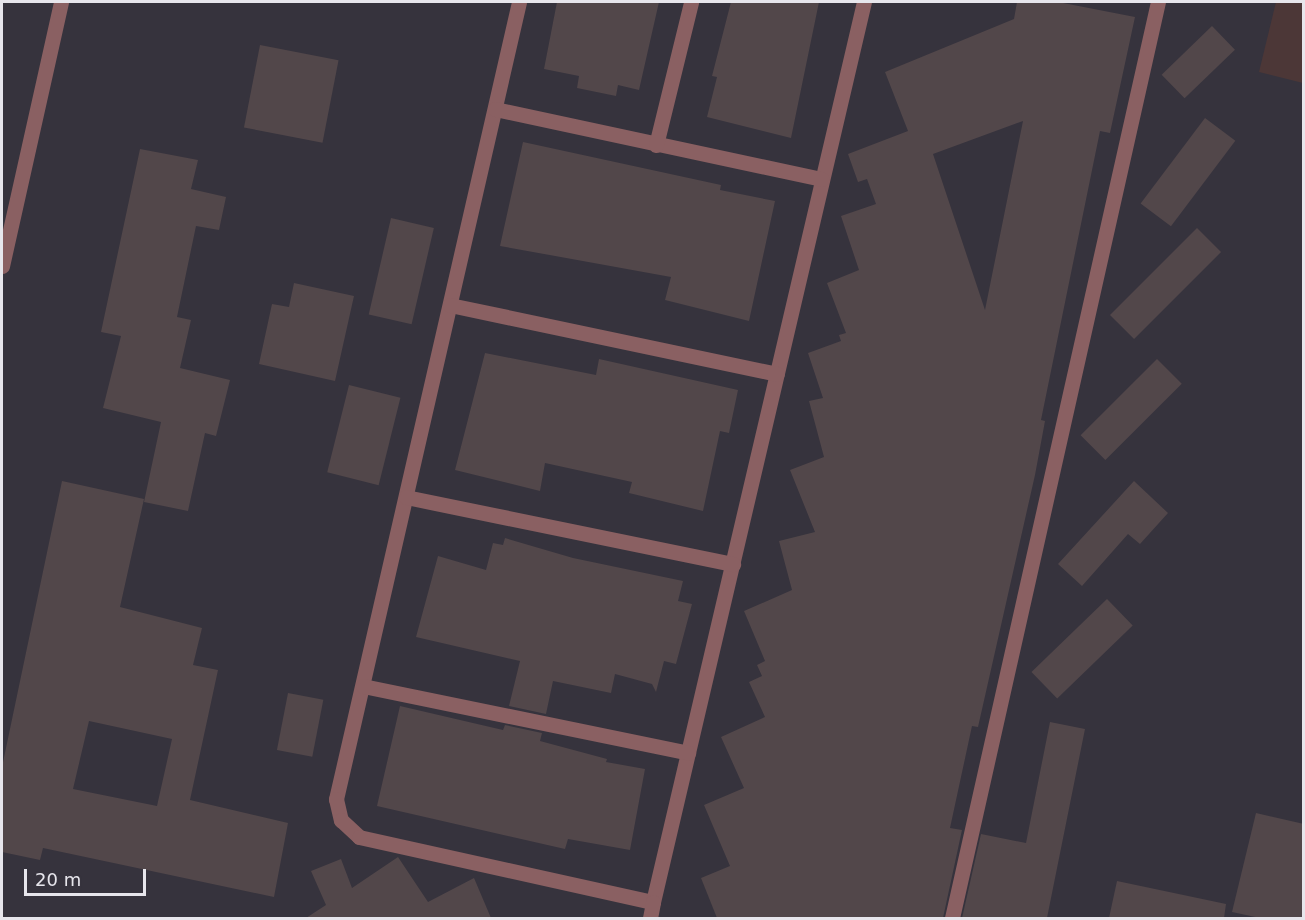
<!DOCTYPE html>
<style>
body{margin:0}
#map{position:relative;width:1305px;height:920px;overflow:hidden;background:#36333d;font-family:"DejaVu Sans",sans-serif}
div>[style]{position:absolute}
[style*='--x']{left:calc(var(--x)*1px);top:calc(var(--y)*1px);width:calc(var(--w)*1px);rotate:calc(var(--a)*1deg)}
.industrial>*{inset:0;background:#4c3737}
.building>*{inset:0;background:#52474a;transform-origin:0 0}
.minor>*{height:15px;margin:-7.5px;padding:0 7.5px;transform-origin:7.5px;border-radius:7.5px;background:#8a6062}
span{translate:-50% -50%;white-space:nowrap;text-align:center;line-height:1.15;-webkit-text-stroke:5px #36333d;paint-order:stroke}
.frame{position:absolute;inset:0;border:3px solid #e7e6ec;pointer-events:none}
.scale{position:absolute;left:24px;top:869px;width:122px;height:27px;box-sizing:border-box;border:3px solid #e7e6ec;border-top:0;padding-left:8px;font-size:18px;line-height:21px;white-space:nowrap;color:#e7e6ec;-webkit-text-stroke:4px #36333d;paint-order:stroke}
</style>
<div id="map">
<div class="industrial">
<div style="clip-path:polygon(1276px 2px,1303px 2px,1303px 83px,1259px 72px)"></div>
</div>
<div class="building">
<div style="clip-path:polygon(557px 2px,659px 2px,639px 90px,618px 85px,616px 96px,577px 88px,579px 76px,544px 69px)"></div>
<div style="clip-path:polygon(731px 2px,819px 2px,791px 138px,707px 117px,717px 77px,712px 76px)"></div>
<div style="clip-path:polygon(evenodd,1017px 2px,1058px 2px,1135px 17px,1110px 133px,1100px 131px,1041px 420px,1045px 421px,1035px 475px,978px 727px,972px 726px,950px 828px,962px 830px,943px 918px,717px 918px,701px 878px,730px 866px,704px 805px,744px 788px,721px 737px,765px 717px,749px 682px,762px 676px,757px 665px,765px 661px,744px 611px,792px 590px,779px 541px,815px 532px,790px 470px,824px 457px,809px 401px,823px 398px,808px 353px,841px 341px,839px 335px,846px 333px,827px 283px,859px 270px,841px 216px,876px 204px,867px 179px,858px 182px,848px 154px,908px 131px,885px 72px,1014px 19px,1017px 2px,1023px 121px,985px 310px,933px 154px,1023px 121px)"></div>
<div style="left:1212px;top:26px;width:33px;height:70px;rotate:46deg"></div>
<div style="left:260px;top:45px;width:80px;height:84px;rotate:11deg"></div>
<div style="left:1205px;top:118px;width:38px;height:107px;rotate:37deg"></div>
<div style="clip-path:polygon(523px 142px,721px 185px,720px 190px,775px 201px,749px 321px,665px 300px,671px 277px,500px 246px)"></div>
<div style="clip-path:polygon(140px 149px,198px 160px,191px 189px,226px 197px,219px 230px,196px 226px,177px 317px,191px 320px,180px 368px,230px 380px,216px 436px,205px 433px,188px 511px,144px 502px,161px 422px,103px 408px,121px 336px,101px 332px)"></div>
<div style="left:391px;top:218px;width:44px;height:99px;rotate:13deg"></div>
<div style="left:1197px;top:228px;width:34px;height:123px;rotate:45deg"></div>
<div style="clip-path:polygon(294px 283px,354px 296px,335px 381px,259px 364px,272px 304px,289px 307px)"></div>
<div style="clip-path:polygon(485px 353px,596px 375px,599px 359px,738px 390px,729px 433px,720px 431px,703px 511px,629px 493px,632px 482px,545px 463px,540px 491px,455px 470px)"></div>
<div style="left:1157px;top:359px;width:35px;height:108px;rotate:45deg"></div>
<div style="left:349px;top:385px;width:53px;height:90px;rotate:14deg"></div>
<div style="clip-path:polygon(evenodd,62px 481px,144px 499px,120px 607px,202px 628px,193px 665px,218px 670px,190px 800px,288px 823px,274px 897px,43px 848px,40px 860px,2px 852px,2px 767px,62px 481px,89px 721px,172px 739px,157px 806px,73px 789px,89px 721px)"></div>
<div style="clip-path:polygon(1134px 481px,1168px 513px,1140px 544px,1128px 534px,1082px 586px,1058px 564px)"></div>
<div style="clip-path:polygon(505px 538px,573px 558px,683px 581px,678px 601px,692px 604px,676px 664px,664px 661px,656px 692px,652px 684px,615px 674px,611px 693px,553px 681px,546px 714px,509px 706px,520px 661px,416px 637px,438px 556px,486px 570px,493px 543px,503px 545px)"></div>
<div style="left:1107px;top:599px;width:37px;height:105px;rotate:46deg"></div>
<div style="left:288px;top:693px;width:36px;height:58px;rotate:11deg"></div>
<div style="clip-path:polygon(400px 706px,503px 730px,505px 725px,542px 733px,540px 741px,607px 759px,606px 762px,645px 769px,630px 850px,568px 839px,565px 849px,377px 806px)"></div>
<div style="clip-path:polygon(1050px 722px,1085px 729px,1047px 918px,962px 918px,981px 834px,1026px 843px)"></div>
<div style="clip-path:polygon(1256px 813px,1304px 824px,1304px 918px,1260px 918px,1232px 912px)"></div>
<div style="clip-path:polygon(398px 857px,428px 902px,474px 878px,491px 918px,306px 918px,326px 905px,311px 871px,341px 859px,352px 888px)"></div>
<div style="clip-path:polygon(1117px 881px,1226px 904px,1224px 918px,1109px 918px)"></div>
</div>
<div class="minor">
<div style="--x:519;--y:2;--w:818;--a:102.93"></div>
<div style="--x:336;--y:799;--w:22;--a:77"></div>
<div style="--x:341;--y:820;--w:25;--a:43"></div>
<div style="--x:359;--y:837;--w:301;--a:12.5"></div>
<div style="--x:653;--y:902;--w:924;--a:-76.81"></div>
<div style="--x:495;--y:109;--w:334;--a:12.1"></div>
<div style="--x:656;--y:145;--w:147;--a:-76.2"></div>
<div style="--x:2;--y:266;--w:271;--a:-77.4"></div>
<div style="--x:450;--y:305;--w:334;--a:11.9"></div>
<div style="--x:406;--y:497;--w:334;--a:11.6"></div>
<div style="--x:363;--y:686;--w:332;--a:11.6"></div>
<div style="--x:650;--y:918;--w:16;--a:-79"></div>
<div style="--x:952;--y:918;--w:939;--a:-77.33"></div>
</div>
<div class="frame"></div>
<div class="scale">20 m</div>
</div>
